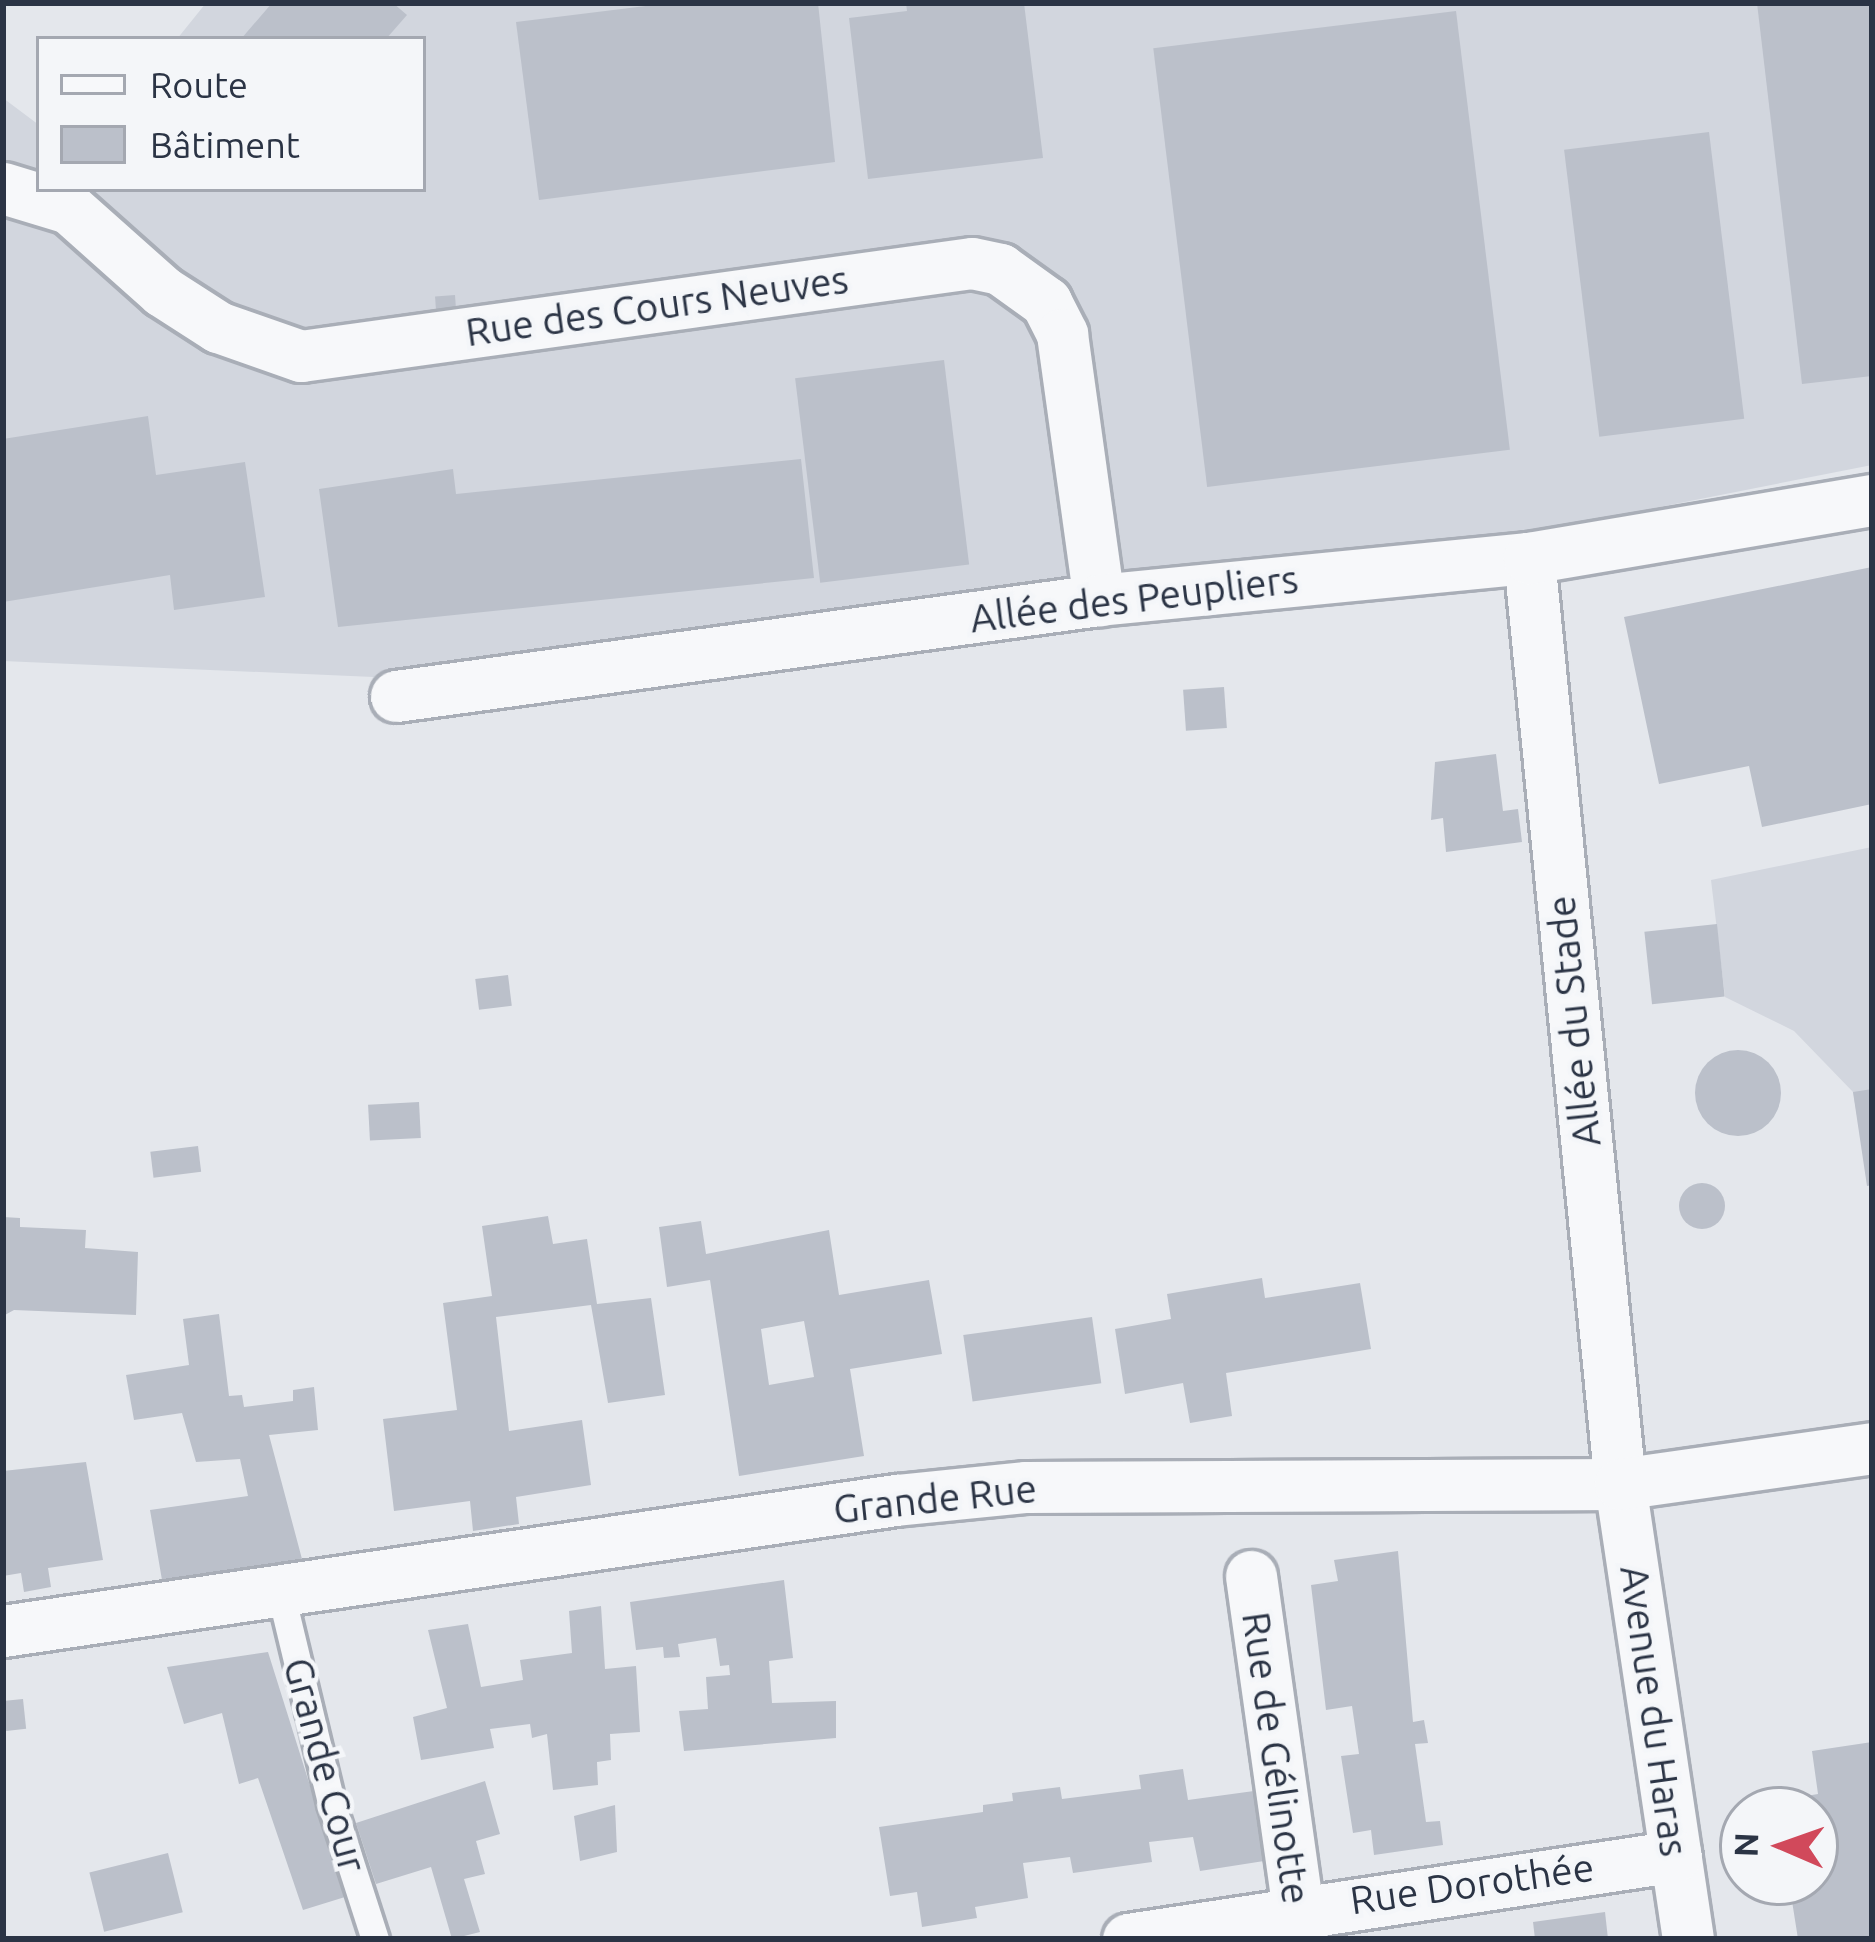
<!DOCTYPE html>
<meta charset="utf-8">
<style>
body{margin:0}
#map{position:relative;width:1875px;height:1942px;overflow:hidden;background:#e4e7ec;font-family:Ubuntu,sans-serif}
div>[style]{position:absolute}
[style*='--x']{left:calc(var(--x)*1px);top:calc(var(--y)*1px);width:calc(var(--w)*1px);rotate:calc(var(--a)*1deg)}
.built>*{inset:0;background:#d2d6de}
.building>*{inset:0;background:#bbc0ca;transform-origin:0 0}
.round{border-radius:50%}
.roads{filter:drop-shadow(3px 0 #a9aeb7) drop-shadow(-3px 0 #a9aeb7) drop-shadow(0 3px #a9aeb7) drop-shadow(0 -3px #a9aeb7)}
.lane>*{height:27px;margin:-13.5px;padding:0 13.5px;transform-origin:13.5px;border-radius:13.5px;background:#f7f8fa}
.street>*{height:51px;margin:-25.5px;padding:0 25.5px;transform-origin:25.5px;border-radius:25.5px;background:#f7f8fa}
span{translate:-50% -50%;white-space:nowrap;text-align:center;line-height:1.15;-webkit-text-stroke:9px #f4f6f9;paint-order:stroke}
.street-label{font-size:39px;color:#2b3445}
.frame{position:absolute;inset:0;border:6px solid #2b3445;pointer-events:none}
.legend{position:absolute;left:36px;top:36px;width:390px;height:156px;box-sizing:border-box;background:#f4f6f9;border:3px solid #a4a8b1;margin:0;padding:15px 21px;list-style:none;font-size:36px;color:#2b3445}
.legend li{display:flex;align-items:center;gap:24px;height:60px}
.legend b{width:60px;border:3px solid #a4a8b1}
.north{position:absolute;left:1719px;top:1786px;width:120px;height:120px;box-sizing:border-box;background:#f4f6f9;border:3px solid #a4a8b1;border-radius:50%;rotate:272deg;font-size:33px;font-weight:700;line-height:48px;text-align:center;color:#2b3445}
.north::after{content:'';display:block;margin:auto;width:42px;height:54px;background:#d1495b;clip-path:polygon(50% 0,100% 100%,50% 72%,0 100%)}
</style>
<div id="map">
<div class="built">
<div style="clip-path:polygon(206px 3px,1872px 3px,1872px 465px,1321px 574px,419px 679px,3px 661px,3px 98px,39px 125px,39px 189px,423px 189px,423px 39px,177px 39px)"></div>
<div style="clip-path:polygon(1872px 847px,1872px 1203px,1853px 1092px,1794px 1031px,1725px 997px,1711px 880px)"></div>
</div>
<div class="building">
<div style="clip-path:polygon(272px 3px,393px 3px,407px 15px,386px 39px,241px 39px)"></div>
<div style="clip-path:polygon(670px 3px,818px 3px,835px 162px,539px 200px,516px 22px)"></div>
<div style="clip-path:polygon(906px 3px,1024px 3px,1043px 158px,868px 179px,849px 18px,907px 11px)"></div>
<div style="clip-path:polygon(1757px 3px,1872px 3px,1872px 376px,1802px 384px)"></div>
<div style="left:1456px;top:11px;width:442px;height:305px;rotate:83deg"></div>
<div style="left:1709px;top:132px;width:289px;height:146px;rotate:83deg"></div>
<div style="left:455px;top:295px;width:14px;height:20px;rotate:86deg"></div>
<div style="left:944px;top:360px;width:206px;height:150px;rotate:83deg"></div>
<div style="clip-path:polygon(148px 416px,156px 475px,245px 462px,265px 597px,174px 610px,170px 575px,3px 602px,3px 439px)"></div>
<div style="clip-path:polygon(801px 459px,814px 578px,338px 627px,319px 489px,453px 469px,456px 494px)"></div>
<div style="clip-path:polygon(1872px 567px,1872px 804px,1762px 827px,1749px 766px,1659px 784px,1624px 617px)"></div>
<div style="left:1224px;top:687px;width:41px;height:41px;rotate:86deg"></div>
<div style="clip-path:polygon(1496px 754px,1503px 811px,1518px 809px,1522px 842px,1446px 852px,1443px 818px,1431px 820px,1435px 762px)"></div>
<div style="left:1717px;top:924px;width:73px;height:73px;rotate:84deg"></div>
<div style="left:508px;top:975px;width:31px;height:33px;rotate:83deg"></div>
<div class="round" style="left:1695px;top:1050px;width:86px;height:86px"></div>
<div style="clip-path:polygon(1872px 1089px,1872px 1185px,1867px 1186px,1853px 1092px)"></div>
<div style="left:419px;top:1102px;width:36px;height:51px;rotate:87deg"></div>
<div style="left:198px;top:1146px;width:26px;height:48px;rotate:83deg"></div>
<div class="round" style="left:1679px;top:1183px;width:46px;height:46px"></div>
<div style="clip-path:polygon(548px 1216px,553px 1244px,587px 1239px,597px 1304px,651px 1298px,665px 1395px,608px 1403px,591px 1305px,496px 1317px,509px 1431px,582px 1420px,591px 1485px,516px 1497px,519px 1524px,473px 1531px,470px 1501px,394px 1511px,383px 1419px,457px 1410px,443px 1303px,492px 1296px,482px 1226px)"></div>
<div style="clip-path:polygon(3px 1217px,20px 1218px,20px 1227px,86px 1230px,85px 1248px,138px 1252px,136px 1315px,14px 1310px,3px 1316px)"></div>
<div style="clip-path:polygon(evenodd,701px 1221px,706px 1254px,829px 1230px,839px 1295px,929px 1280px,942px 1354px,850px 1369px,864px 1456px,739px 1476px,710px 1280px,667px 1287px,659px 1227px,701px 1221px,804px 1321px,814px 1377px,769px 1385px,761px 1329px,804px 1321px)"></div>
<div style="clip-path:polygon(1262px 1278px,1265px 1298px,1360px 1283px,1371px 1349px,1226px 1373px,1232px 1416px,1190px 1423px,1183px 1383px,1125px 1394px,1115px 1329px,1171px 1319px,1167px 1294px)"></div>
<div style="clip-path:polygon(219px 1314px,229px 1396px,242px 1395px,244px 1407px,293px 1401px,293px 1390px,314px 1387px,318px 1430px,269px 1435px,302px 1559px,162px 1580px,150px 1510px,248px 1496px,240px 1459px,196px 1462px,182px 1413px,134px 1420px,126px 1375px,189px 1365px,183px 1319px)"></div>
<div style="left:1092px;top:1317px;width:67px;height:130px;rotate:82deg"></div>
<div style="clip-path:polygon(86px 1462px,103px 1560px,48px 1568px,51px 1587px,24px 1592px,21px 1573px,3px 1576px,3px 1471px)"></div>
<div style="clip-path:polygon(1398px 1551px,1413px 1722px,1424px 1720px,1428px 1743px,1415px 1744px,1426px 1822px,1440px 1821px,1443px 1845px,1374px 1855px,1371px 1830px,1353px 1833px,1341px 1756px,1359px 1754px,1352px 1706px,1326px 1710px,1311px 1585px,1338px 1581px,1334px 1560px)"></div>
<div style="clip-path:polygon(784px 1580px,793px 1658px,769px 1661px,772px 1703px,836px 1701px,836px 1738px,684px 1751px,679px 1711px,708px 1709px,706px 1677px,730px 1675px,729px 1665px,720px 1666px,716px 1638px,678px 1644px,680px 1657px,664px 1658px,663px 1647px,636px 1650px,630px 1602px)"></div>
<div style="clip-path:polygon(601px 1606px,605px 1669px,636px 1666px,640px 1732px,610px 1734px,611px 1760px,597px 1762px,598px 1785px,553px 1790px,547px 1734px,532px 1738px,530px 1724px,490px 1729px,494px 1748px,421px 1760px,413px 1717px,447px 1708px,428px 1630px,468px 1624px,481px 1687px,523px 1680px,520px 1660px,572px 1653px,569px 1611px)"></div>
<div style="clip-path:polygon(268px 1652px,345px 1897px,303px 1910px,258px 1778px,239px 1784px,222px 1713px,184px 1724px,167px 1667px)"></div>
<div style="left:23px;top:1699px;width:30px;height:20px;rotate:84deg"></div>
<div style="clip-path:polygon(1872px 1742px,1872px 1939px,1798px 1939px,1789px 1882px,1815px 1882px,1815px 1810px,1778px 1810px,1777px 1801px,1818px 1794px,1812px 1751px)"></div>
<div style="clip-path:polygon(1183px 1769px,1188px 1800px,1254px 1791px,1264px 1861px,1200px 1871px,1193px 1837px,1149px 1842px,1152px 1862px,1073px 1873px,1070px 1857px,1023px 1863px,1028px 1898px,975px 1907px,977px 1918px,922px 1927px,917px 1892px,890px 1896px,879px 1827px,983px 1812px,983px 1805px,1013px 1801px,1012px 1793px,1060px 1787px,1062px 1799px,1141px 1789px,1139px 1775px)"></div>
<div style="clip-path:polygon(485px 1781px,500px 1834px,476px 1841px,485px 1874px,464px 1879px,480px 1932px,452px 1939px,431px 1867px,376px 1884px,356px 1823px)"></div>
<div style="clip-path:polygon(615px 1805px,617px 1852px,580px 1861px,574px 1816px)"></div>
<div style="left:168px;top:1853px;width:61px;height:81px;rotate:76deg"></div>
<div style="clip-path:polygon(1605px 1912px,1608px 1939px,1535px 1939px,1533px 1922px)"></div>
</div>
<div class="roads">
<div class="lane">
<div style="--x:280;--y:1590;--w:219;--a:76.5"></div>
<div style="--x:331;--y:1803;--w:143;--a:72.1"></div>
</div>
<div class="street">
<div style="--x:3;--y:188;--w:69;--a:16.9"></div>
<div style="--x:69;--y:208;--w:125;--a:41.7"></div>
<div style="--x:162;--y:291;--w:67;--a:32.7"></div>
<div style="--x:218;--y:327;--w:88;--a:19.3"></div>
<div style="--x:301;--y:356;--w:677;--a:-7.89"></div>
<div style="--x:972;--y:263;--w:29;--a:12"></div>
<div style="--x:1000;--y:269;--w:57;--a:35.7"></div>
<div style="--x:1046;--y:302;--w:36;--a:63"></div>
<div style="--x:1062;--y:334;--w:269;--a:82.1"></div>
<div style="--x:1529;--y:558;--w:930;--a:84.39"></div>
<div style="--x:1620;--y:1484;--w:460;--a:81.5"></div>
<div style="--x:396;--y:696;--w:710;--a:-7.78"></div>
<div style="--x:1099;--y:600;--w:432;--a:-5.6"></div>
<div style="--x:1529;--y:558;--w:348;--a:-9.6"></div>
<div style="--x:1251;--y:1576;--w:366;--a:82"></div>
<div style="--x:3;--y:1631;--w:903;--a:-8.35"></div>
<div style="--x:896;--y:1500;--w:131;--a:-5.7"></div>
<div style="--x:1026;--y:1487;--w:594;--a:-0.29"></div>
<div style="--x:1620;--y:1484;--w:255;--a:-8.1"></div>
<div style="--x:1128;--y:1939;--w:554;--a:-8.61"></div>
</div>
</div>
<div class="street-label">
<span style="left:657px;top:306px;rotate:-8deg">Rue des Cours Neuves</span>
<span style="left:1134px;top:599px;rotate:-7deg">Allée des Peupliers</span>
<span style="left:1574px;top:1021px;rotate:-96deg">Allée du Stade</span>
<span style="left:935px;top:1499px;rotate:-6deg">Grande Rue</span>
<span style="left:1654px;top:1711px;rotate:82deg">Avenue du Haras</span>
<span style="left:1276px;top:1758px;rotate:82deg">Rue de Gélinotte</span>
<span style="left:325px;top:1765px;rotate:75deg">Grande Cour</span>
<span style="left:1472px;top:1884px;rotate:-8deg">Rue Dorothée</span>
</div>
<div class="frame"></div>
<ul class="legend">
<li><b style="height:15px;background:#f7f8fa"></b>Route</li>
<li><b style="height:33px;background:#bbc0ca"></b>Bâtiment</li>
</ul>
<div class="north">N</div>
</div>
